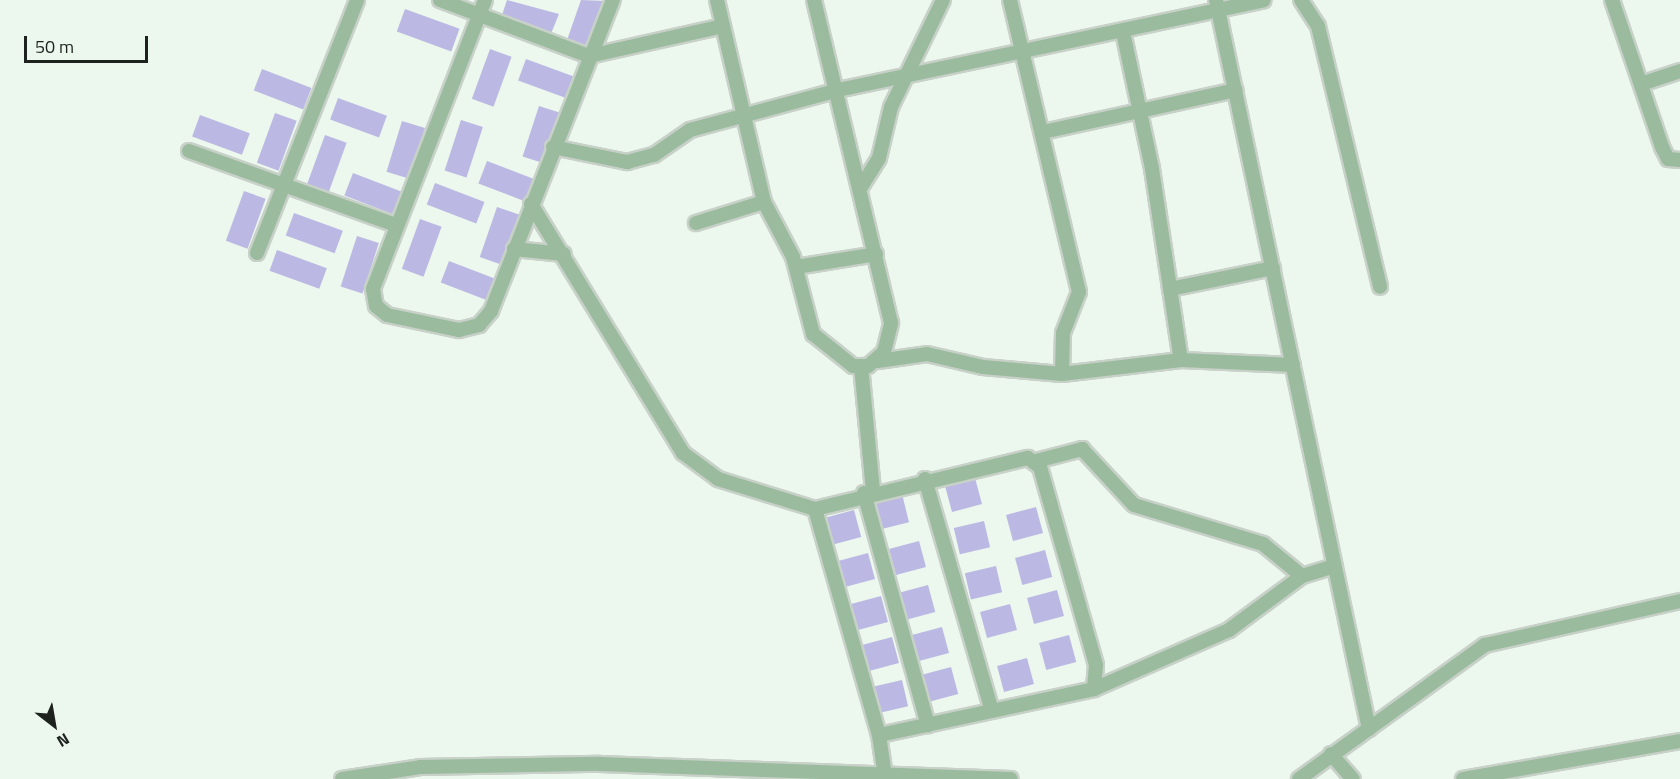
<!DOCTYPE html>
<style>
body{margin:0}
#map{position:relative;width:1680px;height:779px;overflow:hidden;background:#ecf7ed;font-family:"Titillium Web",sans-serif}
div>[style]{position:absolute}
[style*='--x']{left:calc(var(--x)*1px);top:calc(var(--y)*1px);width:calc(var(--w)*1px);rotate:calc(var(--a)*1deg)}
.building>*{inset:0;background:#bbb9e3;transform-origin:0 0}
.roads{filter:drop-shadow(2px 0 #c7d1c8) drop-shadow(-2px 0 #c7d1c8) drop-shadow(0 2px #c7d1c8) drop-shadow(0 -2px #c7d1c8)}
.minor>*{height:14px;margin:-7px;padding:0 7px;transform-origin:7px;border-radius:7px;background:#9bbb9e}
span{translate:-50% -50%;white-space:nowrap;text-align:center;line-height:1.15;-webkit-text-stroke:4.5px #ecf7ed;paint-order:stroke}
.north{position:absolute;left:24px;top:695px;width:60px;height:60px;-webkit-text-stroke:4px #ecf7ed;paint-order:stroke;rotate:149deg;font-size:16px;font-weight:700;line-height:24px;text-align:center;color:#1e221f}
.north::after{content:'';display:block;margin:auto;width:21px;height:27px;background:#1e221f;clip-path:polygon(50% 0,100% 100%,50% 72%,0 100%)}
.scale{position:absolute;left:24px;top:36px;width:124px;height:27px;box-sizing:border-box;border:3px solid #1e221f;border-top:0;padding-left:8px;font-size:18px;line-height:21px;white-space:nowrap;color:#1e221f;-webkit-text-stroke:4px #ecf7ed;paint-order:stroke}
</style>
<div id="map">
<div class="building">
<div style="clip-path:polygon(507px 0,559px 14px,550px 36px,501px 18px)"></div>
<div style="clip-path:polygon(581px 0,606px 1px,588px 51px,566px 43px)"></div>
<div style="left:405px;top:9px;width:58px;height:24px;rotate:20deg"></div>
<div style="left:490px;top:49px;width:23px;height:53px;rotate:20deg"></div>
<div style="left:526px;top:59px;width:53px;height:23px;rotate:20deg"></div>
<div style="left:262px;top:69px;width:53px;height:23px;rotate:21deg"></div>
<div style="left:338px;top:98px;width:52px;height:23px;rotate:20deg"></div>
<div style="left:539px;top:106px;width:23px;height:53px;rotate:18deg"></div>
<div style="left:275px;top:113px;width:23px;height:53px;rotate:20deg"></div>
<div style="left:200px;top:115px;width:53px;height:23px;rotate:20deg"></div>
<div style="left:461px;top:120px;width:23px;height:53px;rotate:18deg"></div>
<div style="left:402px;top:121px;width:24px;height:53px;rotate:17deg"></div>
<div style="left:325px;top:135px;width:23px;height:53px;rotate:20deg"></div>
<div style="left:487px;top:161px;width:53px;height:24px;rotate:21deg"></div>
<div style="left:353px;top:173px;width:53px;height:24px;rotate:21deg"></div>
<div style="left:435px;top:183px;width:53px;height:23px;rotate:21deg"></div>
<div style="left:244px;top:191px;width:23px;height:53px;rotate:20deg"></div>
<div style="left:497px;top:207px;width:24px;height:53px;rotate:19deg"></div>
<div style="left:294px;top:213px;width:52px;height:24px;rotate:20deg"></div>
<div style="left:420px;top:219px;width:23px;height:53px;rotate:20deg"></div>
<div style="left:357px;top:236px;width:23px;height:53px;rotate:18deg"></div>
<div style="left:277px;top:250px;width:53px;height:22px;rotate:20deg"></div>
<div style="left:449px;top:261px;width:53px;height:23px;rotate:21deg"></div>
<div style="left:975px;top:478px;width:27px;height:31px;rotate:75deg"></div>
<div style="left:902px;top:494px;width:29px;height:28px;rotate:76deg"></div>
<div style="left:1036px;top:507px;width:27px;height:31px;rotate:75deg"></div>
<div style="left:854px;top:510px;width:28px;height:31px;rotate:75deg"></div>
<div style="left:984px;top:521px;width:27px;height:31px;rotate:77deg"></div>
<div style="left:919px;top:541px;width:27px;height:31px;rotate:75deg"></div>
<div style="left:1045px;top:550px;width:28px;height:31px;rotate:75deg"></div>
<div style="left:868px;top:553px;width:27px;height:31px;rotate:75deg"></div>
<div style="left:996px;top:566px;width:27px;height:32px;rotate:77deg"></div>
<div style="left:928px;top:585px;width:28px;height:31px;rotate:75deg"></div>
<div style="left:1057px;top:590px;width:27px;height:31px;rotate:75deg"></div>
<div style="left:881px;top:596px;width:27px;height:31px;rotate:75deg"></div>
<div style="left:1010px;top:604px;width:27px;height:31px;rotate:75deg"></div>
<div style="left:942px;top:627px;width:27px;height:31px;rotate:75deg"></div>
<div style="left:1069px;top:635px;width:28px;height:31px;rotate:75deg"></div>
<div style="left:892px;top:637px;width:27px;height:31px;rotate:75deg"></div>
<div style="left:1027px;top:658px;width:27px;height:31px;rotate:75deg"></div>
<div style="left:951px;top:667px;width:28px;height:31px;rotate:75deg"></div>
<div style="left:902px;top:680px;width:27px;height:31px;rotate:77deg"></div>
</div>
<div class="roads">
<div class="minor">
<div style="--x:440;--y:0;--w:159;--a:20.6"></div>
<div style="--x:589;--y:56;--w:137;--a:-12.6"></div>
<div style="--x:485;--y:0;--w:310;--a:111.2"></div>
<div style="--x:373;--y:289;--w:17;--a:80"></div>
<div style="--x:376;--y:306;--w:14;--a:39"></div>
<div style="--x:387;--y:315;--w:74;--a:11.8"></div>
<div style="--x:459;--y:330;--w:21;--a:-14"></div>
<div style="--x:479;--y:325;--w:18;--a:-49"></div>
<div style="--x:491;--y:311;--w:334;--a:-68.6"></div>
<div style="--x:717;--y:0;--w:207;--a:76.9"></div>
<div style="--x:764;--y:202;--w:62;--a:62.2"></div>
<div style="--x:793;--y:257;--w:80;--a:75.4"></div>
<div style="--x:813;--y:334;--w:51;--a:38.7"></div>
<div style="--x:853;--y:366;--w:15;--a:0"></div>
<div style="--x:868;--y:366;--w:21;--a:-41"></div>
<div style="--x:884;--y:352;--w:30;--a:-76"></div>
<div style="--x:891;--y:323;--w:332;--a:-103.4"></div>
<div style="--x:1010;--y:0;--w:300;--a:76.7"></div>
<div style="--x:1079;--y:292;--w:44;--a:111.3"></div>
<div style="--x:1063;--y:333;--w:41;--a:91.4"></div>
<div style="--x:1216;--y:0;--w:745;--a:78.15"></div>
<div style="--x:1301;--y:0;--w:31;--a:57"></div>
<div style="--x:1318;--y:26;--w:268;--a:76.6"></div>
<div style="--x:1612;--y:0;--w:155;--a:71.2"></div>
<div style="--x:1662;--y:147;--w:13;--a:63"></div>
<div style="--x:1668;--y:159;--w:12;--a:5"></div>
<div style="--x:1123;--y:32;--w:140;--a:78"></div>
<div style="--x:1152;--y:169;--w:193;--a:81.4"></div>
<div style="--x:1641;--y:84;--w:41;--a:-18.4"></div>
<div style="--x:1043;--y:132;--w:197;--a:-12.3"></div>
<div style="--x:553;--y:147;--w:76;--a:11.5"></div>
<div style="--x:627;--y:162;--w:28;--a:-15"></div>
<div style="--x:654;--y:155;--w:44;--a:-34.8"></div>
<div style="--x:690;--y:130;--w:153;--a:-15.1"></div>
<div style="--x:838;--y:90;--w:435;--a:-11.9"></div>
<div style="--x:189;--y:151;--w:220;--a:19.7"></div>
<div style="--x:861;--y:187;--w:34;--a:-58"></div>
<div style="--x:879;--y:158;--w:52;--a:-76.8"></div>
<div style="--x:891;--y:107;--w:119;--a:-64.1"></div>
<div style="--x:531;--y:204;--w:292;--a:58.6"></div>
<div style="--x:683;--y:453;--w:44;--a:36.6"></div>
<div style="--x:718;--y:479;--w:102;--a:17.2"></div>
<div style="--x:815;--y:509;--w:219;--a:-13.5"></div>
<div style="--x:1028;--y:458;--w:15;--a:37"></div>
<div style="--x:1040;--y:467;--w:206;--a:74.2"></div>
<div style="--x:1096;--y:665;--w:24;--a:95"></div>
<div style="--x:1094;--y:689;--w:220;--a:167.9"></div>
<div style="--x:696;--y:223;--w:71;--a:-17.2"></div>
<div style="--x:514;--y:249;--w:50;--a:5.7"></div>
<div style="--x:257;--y:253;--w:272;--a:-68.4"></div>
<div style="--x:796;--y:267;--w:81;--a:-9.2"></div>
<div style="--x:1170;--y:289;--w:105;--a:-11.5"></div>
<div style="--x:878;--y:361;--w:49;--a:-8.1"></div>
<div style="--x:927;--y:354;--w:57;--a:13.1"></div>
<div style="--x:983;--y:367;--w:79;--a:5.1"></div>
<div style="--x:1062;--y:374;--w:120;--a:-6.7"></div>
<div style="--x:1181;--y:360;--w:112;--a:2.6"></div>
<div style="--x:861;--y:366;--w:126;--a:84.5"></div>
<div style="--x:1036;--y:461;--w:48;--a:-14.6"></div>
<div style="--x:1082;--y:449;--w:76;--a:47.1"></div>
<div style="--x:1134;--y:505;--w:135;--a:16.8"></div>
<div style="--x:1263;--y:544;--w:50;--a:39.4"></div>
<div style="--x:925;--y:479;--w:241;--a:73.9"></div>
<div style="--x:864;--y:493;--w:241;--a:74.6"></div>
<div style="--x:815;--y:509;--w:235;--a:74.2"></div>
<div style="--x:879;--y:735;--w:41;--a:81.7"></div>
<div style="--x:1094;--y:689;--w:147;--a:-23.6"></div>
<div style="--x:1229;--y:630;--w:91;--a:-36.5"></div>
<div style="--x:1302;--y:576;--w:34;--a:-17"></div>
<div style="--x:1331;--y:754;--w:33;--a:49"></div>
<div style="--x:342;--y:779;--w:79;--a:-8.7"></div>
<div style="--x:420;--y:767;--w:180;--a:-1"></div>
<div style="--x:600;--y:764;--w:411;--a:2.1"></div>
<div style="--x:1299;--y:779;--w:229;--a:-35.8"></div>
<div style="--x:1485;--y:645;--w:200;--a:-12.7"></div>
<div style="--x:1463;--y:779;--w:220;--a:-9.9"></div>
</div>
</div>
<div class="north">N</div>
<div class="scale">50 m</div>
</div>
